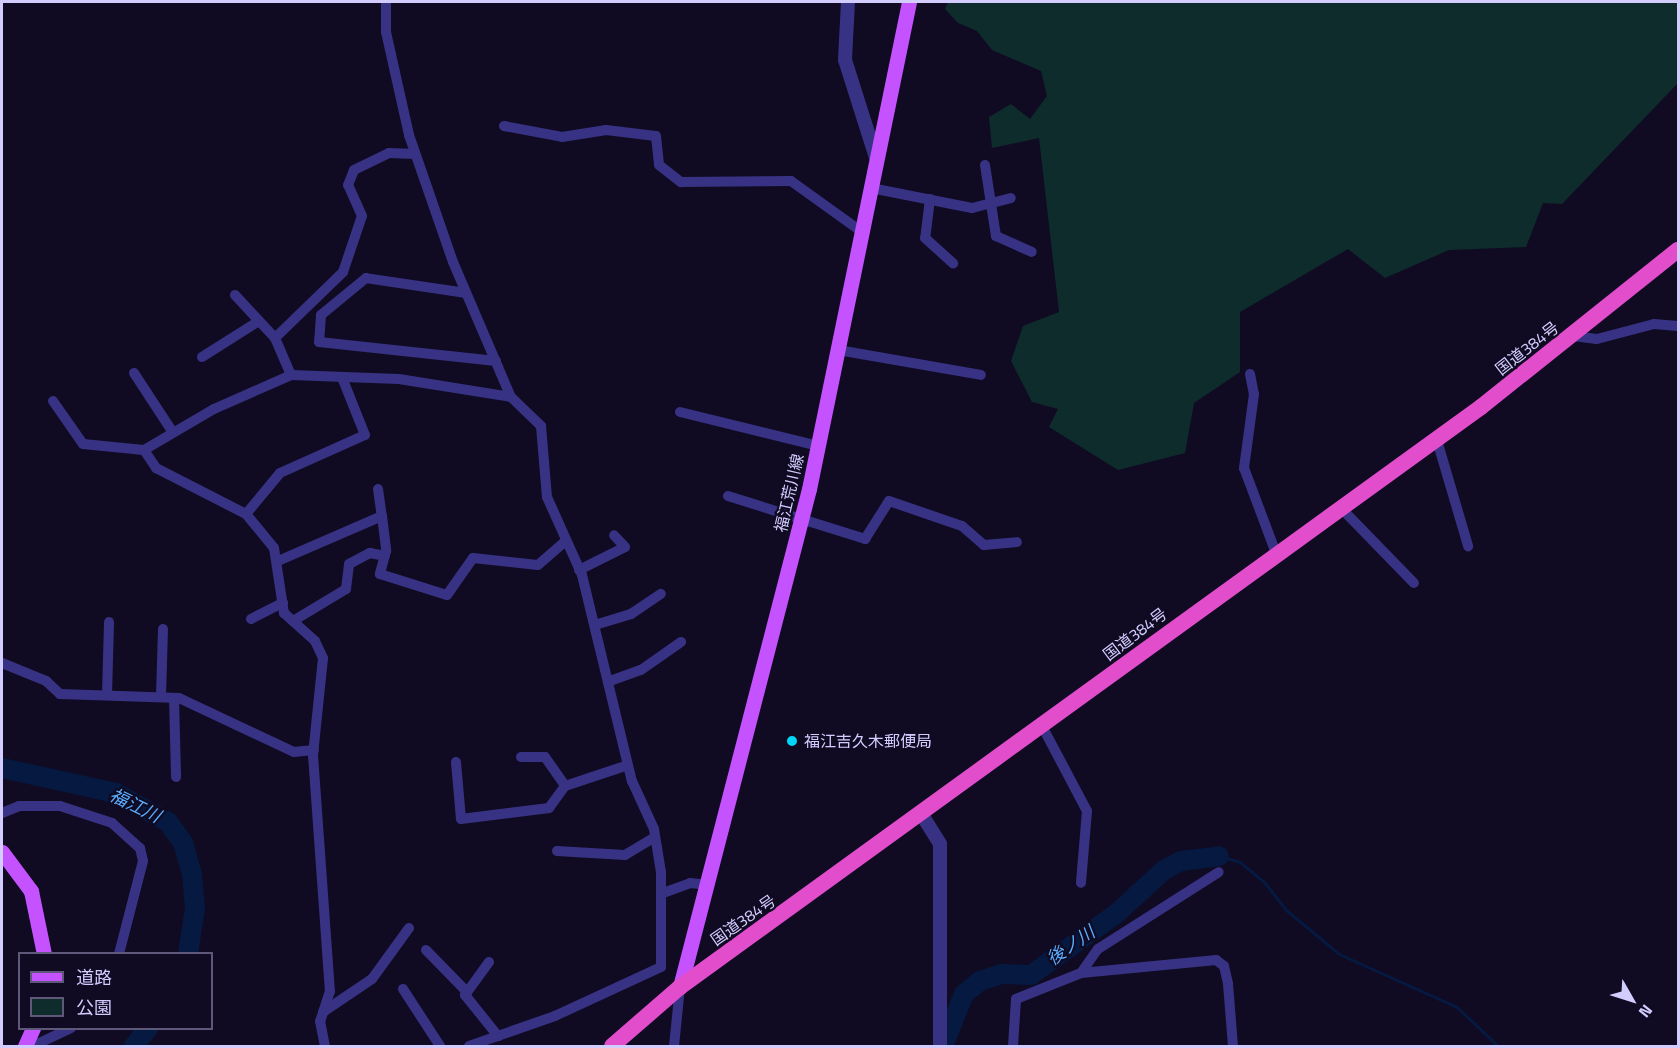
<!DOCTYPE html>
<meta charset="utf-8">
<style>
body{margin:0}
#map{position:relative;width:1680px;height:1048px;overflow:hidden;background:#100b22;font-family:"Titillium Web","Noto Sans JP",sans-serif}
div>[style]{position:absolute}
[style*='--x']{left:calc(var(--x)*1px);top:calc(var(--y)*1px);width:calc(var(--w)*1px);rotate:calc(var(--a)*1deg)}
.green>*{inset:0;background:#0e2c2c}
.stream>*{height:3px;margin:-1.5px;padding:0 1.5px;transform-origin:1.5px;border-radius:1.5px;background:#051941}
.river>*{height:20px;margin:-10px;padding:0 10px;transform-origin:10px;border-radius:10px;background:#051941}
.minor>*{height:10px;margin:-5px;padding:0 5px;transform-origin:5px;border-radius:5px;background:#383284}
.tertiary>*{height:14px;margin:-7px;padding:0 7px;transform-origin:7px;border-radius:7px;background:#383284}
.primary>*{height:15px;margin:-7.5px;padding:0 7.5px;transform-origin:7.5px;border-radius:7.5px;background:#c453ff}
.trunk>*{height:16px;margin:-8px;padding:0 8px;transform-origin:8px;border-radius:8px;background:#e24dcc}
.dots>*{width:16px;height:16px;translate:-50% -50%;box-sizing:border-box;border:3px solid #100b22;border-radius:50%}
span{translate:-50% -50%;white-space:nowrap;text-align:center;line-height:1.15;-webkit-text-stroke:4.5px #100b22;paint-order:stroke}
.street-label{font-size:16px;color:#d3ccff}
.poi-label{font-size:16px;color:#d3ccff}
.left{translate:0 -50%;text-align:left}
.water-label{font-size:18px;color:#5aadff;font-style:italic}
.frame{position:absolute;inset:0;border:3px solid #d3ccff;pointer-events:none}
.legend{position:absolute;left:18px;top:952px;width:195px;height:78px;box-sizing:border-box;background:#100b22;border:2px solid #5e587a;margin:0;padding:8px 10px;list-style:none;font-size:18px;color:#d3ccff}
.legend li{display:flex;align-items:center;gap:12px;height:30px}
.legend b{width:30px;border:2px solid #5e587a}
.north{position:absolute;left:1602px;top:970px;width:60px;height:60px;-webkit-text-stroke:4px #100b22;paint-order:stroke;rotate:129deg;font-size:16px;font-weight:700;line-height:24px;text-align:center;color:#d3ccff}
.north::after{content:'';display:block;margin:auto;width:21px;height:27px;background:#d3ccff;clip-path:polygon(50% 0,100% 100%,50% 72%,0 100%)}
</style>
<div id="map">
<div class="green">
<div style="clip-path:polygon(948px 2px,1678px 2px,1678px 83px,1562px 204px,1543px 203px,1526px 247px,1449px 250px,1385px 278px,1348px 249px,1240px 312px,1240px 372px,1194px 403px,1185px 453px,1118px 470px,1049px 427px,1058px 409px,1032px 402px,1011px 361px,1023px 326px,1059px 312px,1039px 138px,992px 148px,989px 117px,1011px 104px,1030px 119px,1047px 96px,1041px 71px,992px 50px,977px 31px,958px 23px,945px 9px)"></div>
</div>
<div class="stream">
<div style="--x:1219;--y:856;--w:22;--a:16"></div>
<div style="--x:1240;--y:862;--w:33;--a:40"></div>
<div style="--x:1265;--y:883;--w:33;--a:52"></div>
<div style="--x:1285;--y:909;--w:70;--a:39.8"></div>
<div style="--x:1339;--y:954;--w:129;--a:24.2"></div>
<div style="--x:1457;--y:1007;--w:57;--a:43.6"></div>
</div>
<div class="river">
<div style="--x:2;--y:768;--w:117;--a:12.4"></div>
<div style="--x:116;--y:793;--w:60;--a:29.1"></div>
<div style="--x:168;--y:822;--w:26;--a:54"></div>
<div style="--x:183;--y:843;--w:32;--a:74"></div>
<div style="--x:192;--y:874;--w:34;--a:85"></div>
<div style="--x:195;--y:908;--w:47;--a:98.7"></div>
<div style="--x:134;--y:1046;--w:23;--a:-52"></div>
<div style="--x:943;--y:1046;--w:56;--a:-68"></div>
<div style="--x:964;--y:994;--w:21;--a:-39"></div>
<div style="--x:980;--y:981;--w:22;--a:-18"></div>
<div style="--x:1001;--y:974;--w:30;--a:2"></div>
<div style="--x:1031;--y:975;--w:105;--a:-35.7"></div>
<div style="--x:1116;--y:914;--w:65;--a:-42.5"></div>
<div style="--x:1164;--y:870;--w:19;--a:-28"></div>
<div style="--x:1181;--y:861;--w:38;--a:-7"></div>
</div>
<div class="minor">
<div style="--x:386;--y:2;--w:30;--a:90"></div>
<div style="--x:386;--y:32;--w:106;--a:77.4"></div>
<div style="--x:409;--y:135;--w:134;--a:70.9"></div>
<div style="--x:453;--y:262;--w:147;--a:66.8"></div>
<div style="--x:511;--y:397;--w:42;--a:44"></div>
<div style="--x:541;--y:426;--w:71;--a:85.2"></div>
<div style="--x:547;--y:497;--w:85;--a:65.8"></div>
<div style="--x:582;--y:575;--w:212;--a:76.4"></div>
<div style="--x:632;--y:781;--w:53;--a:65.4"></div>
<div style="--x:654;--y:829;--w:44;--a:80.8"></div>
<div style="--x:661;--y:872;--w:95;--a:90"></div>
<div style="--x:661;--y:967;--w:117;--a:155.2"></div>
<div style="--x:555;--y:1016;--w:91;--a:160.8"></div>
<div style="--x:504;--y:126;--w:59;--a:10.7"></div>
<div style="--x:562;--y:137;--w:45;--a:-9"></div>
<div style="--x:606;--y:130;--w:50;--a:6.8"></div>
<div style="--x:656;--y:136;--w:29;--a:84"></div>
<div style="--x:659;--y:165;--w:28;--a:38"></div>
<div style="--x:681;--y:182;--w:110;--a:-0.5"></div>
<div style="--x:791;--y:181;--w:87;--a:35.7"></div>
<div style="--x:985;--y:165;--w:72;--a:81.2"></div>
<div style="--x:996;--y:236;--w:39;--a:24"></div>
<div style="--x:871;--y:188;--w:103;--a:11.2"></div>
<div style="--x:972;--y:208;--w:40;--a:-14.4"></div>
<div style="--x:930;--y:199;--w:39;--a:97"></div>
<div style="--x:925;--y:238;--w:38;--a:42"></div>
<div style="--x:466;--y:293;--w:101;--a:-171.5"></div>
<div style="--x:366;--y:278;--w:58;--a:140.6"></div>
<div style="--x:321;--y:315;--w:27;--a:94"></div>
<div style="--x:319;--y:342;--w:178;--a:6.1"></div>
<div style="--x:235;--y:295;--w:59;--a:47.1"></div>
<div style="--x:1573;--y:336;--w:24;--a:7"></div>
<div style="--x:1597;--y:339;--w:59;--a:-14.7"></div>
<div style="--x:1654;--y:324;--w:24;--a:5"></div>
<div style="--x:838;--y:350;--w:145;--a:9.9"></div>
<div style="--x:202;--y:357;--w:67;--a:-32.3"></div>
<div style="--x:134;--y:373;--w:69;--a:56.8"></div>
<div style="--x:1250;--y:374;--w:20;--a:79"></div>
<div style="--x:1254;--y:394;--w:75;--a:97.7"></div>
<div style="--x:1244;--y:468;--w:91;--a:69.4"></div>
<div style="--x:291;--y:375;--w:108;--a:2.1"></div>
<div style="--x:399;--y:379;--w:113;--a:9.1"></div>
<div style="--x:53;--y:401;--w:52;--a:55.1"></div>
<div style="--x:83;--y:444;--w:61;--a:5.6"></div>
<div style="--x:144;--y:450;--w:81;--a:-30.4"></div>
<div style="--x:214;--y:409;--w:84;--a:-23.8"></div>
<div style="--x:291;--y:375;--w:40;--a:-113.4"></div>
<div style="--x:275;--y:338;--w:95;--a:-44.1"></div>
<div style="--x:343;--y:272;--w:59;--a:-71.3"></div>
<div style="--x:362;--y:216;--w:34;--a:-114"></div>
<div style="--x:348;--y:185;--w:16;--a:-68"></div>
<div style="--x:354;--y:170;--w:39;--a:-26"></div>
<div style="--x:389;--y:153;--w:26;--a:2"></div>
<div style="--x:680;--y:412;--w:142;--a:13.8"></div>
<div style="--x:1436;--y:437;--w:114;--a:73.6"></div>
<div style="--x:144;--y:450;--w:22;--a:56"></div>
<div style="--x:156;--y:468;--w:101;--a:27.1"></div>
<div style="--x:246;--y:514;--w:44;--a:50.5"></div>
<div style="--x:274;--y:548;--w:66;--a:81.3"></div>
<div style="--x:284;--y:613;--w:42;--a:42.1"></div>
<div style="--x:315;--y:641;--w:19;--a:65"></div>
<div style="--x:323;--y:658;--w:98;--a:95.9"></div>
<div style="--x:313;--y:755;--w:237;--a:85.9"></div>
<div style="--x:330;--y:991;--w:32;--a:108"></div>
<div style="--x:320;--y:1021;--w:25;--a:79"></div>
<div style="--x:378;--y:489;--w:27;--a:82"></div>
<div style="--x:728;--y:496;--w:144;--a:17.4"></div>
<div style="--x:865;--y:539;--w:45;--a:-57.7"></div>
<div style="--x:889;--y:501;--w:77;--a:18.9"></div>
<div style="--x:962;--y:526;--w:29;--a:41"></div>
<div style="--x:984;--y:545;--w:33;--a:-5"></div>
<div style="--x:1340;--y:507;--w:106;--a:45.8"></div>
<div style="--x:246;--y:514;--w:53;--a:-50.3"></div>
<div style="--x:280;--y:473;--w:93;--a:-24.1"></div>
<div style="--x:365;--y:435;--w:59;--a:-111.8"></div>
<div style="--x:278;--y:561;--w:113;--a:-23.4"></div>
<div style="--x:382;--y:516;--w:35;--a:83"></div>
<div style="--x:386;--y:551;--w:24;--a:105"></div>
<div style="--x:380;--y:574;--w:70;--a:17.4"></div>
<div style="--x:447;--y:595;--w:45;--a:-54.9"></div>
<div style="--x:473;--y:558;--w:65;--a:6.1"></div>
<div style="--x:538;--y:565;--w:35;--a:-41"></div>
<div style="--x:579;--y:570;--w:51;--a:-26.6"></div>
<div style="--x:625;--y:547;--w:16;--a:-133"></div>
<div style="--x:251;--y:619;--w:36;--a:-27"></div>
<div style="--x:293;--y:621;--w:62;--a:-31.1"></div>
<div style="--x:346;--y:589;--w:25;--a:-83"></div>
<div style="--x:349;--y:564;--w:24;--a:-28"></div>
<div style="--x:370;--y:553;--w:15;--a:11"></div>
<div style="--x:595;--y:625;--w:38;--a:-17"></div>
<div style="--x:631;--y:614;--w:36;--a:-34"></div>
<div style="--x:2;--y:663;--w:48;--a:22.2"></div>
<div style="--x:46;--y:681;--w:19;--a:43"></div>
<div style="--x:60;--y:694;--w:119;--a:1.9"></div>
<div style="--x:179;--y:698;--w:127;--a:25.2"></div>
<div style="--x:294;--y:752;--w:20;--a:-6"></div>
<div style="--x:610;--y:681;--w:33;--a:-20"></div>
<div style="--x:641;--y:670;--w:49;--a:-35"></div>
<div style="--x:107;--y:695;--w:73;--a:-88.4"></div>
<div style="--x:161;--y:696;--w:67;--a:-88.3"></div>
<div style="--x:174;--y:698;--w:79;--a:88.5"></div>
<div style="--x:1042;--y:726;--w:96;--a:62.1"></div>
<div style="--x:1087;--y:811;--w:72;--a:94.8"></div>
<div style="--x:521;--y:757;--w:24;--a:0"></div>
<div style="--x:545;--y:757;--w:35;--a:55"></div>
<div style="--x:456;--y:762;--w:57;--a:85"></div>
<div style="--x:461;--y:819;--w:89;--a:-7.1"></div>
<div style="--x:549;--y:808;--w:27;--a:-54"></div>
<div style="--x:565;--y:786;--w:66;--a:-18.4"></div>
<div style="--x:2;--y:813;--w:18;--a:-22"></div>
<div style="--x:19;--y:806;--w:41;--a:0"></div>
<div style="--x:60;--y:806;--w:55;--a:18.1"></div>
<div style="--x:112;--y:823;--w:38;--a:42"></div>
<div style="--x:140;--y:848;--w:13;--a:77"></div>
<div style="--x:143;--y:861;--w:96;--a:104.5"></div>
<div style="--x:557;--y:851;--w:68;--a:3.4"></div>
<div style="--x:625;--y:855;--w:35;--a:-31"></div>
<div style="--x:663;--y:893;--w:29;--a:-20"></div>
<div style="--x:690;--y:883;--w:19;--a:6"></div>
<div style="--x:426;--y:950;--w:59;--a:45.7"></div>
<div style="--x:489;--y:962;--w:41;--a:126"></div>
<div style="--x:465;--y:995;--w:53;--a:51.2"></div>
<div style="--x:1081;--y:973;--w:29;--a:-55"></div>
<div style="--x:1098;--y:949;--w:143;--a:-32.5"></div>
<div style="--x:403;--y:989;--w:68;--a:57"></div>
<div style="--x:323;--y:1012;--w:59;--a:-34"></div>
<div style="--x:372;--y:979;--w:63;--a:-54"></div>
<div style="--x:33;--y:1046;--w:42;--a:-25.3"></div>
<div style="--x:674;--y:1046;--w:59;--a:-84.2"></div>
<div style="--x:1013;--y:1046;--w:47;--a:-86.3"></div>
<div style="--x:1016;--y:999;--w:70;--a:-21.8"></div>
<div style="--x:1081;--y:973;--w:136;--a:-5.5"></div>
<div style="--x:1216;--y:960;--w:10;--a:37"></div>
<div style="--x:1224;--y:966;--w:18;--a:77"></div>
<div style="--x:1228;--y:984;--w:62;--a:85.4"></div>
</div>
<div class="tertiary">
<div style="--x:848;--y:2;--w:58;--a:93"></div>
<div style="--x:845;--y:60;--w:103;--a:72.4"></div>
<div style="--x:922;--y:815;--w:34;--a:58"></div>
<div style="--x:940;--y:844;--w:202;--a:90"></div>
</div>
<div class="primary">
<div style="--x:2;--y:852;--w:49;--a:53.4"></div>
<div style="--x:31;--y:891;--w:64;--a:78.3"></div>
<div style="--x:680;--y:987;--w:514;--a:-75.48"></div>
<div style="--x:809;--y:489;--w:497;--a:-78.4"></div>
<div style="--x:25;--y:1046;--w:20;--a:-66"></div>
</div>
<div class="trunk">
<div style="--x:612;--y:1046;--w:90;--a:-40.9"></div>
<div style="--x:680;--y:987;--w:989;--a:-35.91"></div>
<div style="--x:1481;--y:407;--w:252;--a:-38.6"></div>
</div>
<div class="dots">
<div style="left:792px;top:741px;background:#00d6f7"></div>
</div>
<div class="street-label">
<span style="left:1527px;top:348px;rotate:-38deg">国道384号</span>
<span style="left:789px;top:493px;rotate:-77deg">福江荒川線</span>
<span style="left:1135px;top:634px;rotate:-37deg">国道384号</span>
<span style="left:743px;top:920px;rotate:-35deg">国道384号</span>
</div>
<div class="poi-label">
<span class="left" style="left:804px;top:741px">福江吉久木郵便局</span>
</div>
<div class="water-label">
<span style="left:135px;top:806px;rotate:26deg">福江川</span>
<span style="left:1071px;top:946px;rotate:-35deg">後ノ川</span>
</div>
<div class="frame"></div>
<ul class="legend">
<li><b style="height:8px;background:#c453ff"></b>道路</li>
<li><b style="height:16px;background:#0e2c2c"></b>公園</li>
</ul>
<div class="north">N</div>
</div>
